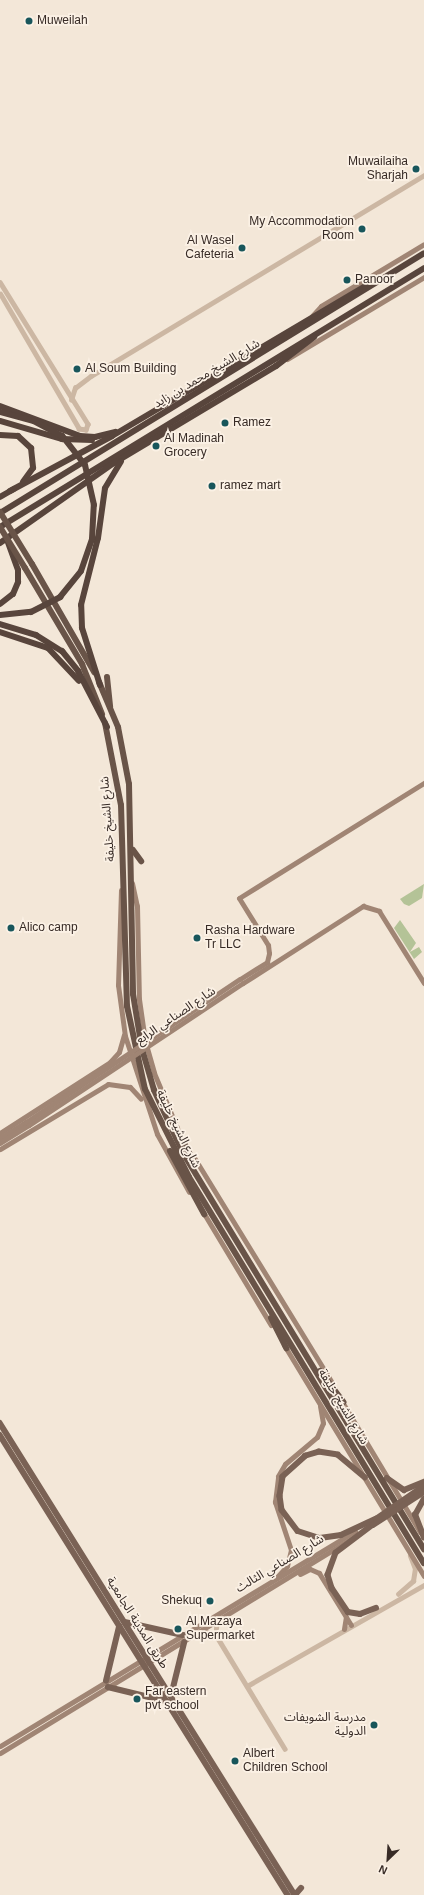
<!DOCTYPE html>
<meta charset="utf-8">
<style>
body{margin:0}
#map{position:relative;width:424px;height:1895px;overflow:hidden;background:#f3e7d8;font-family:Arial,"Noto Sans Arabic",sans-serif}
div>[style]{position:absolute}
[style*='--x']{left:calc(var(--x)*1px);top:calc(var(--y)*1px);width:calc(var(--w)*1px);rotate:calc(var(--a)*1deg)}
.green>*{inset:0;background:#b4c397}
.tertiary>*{height:4.5px;margin:-2.25px;padding:0 2.25px;transform-origin:2.25px;border-radius:2.25px;background:#ccb7a3}
.secondary>*{height:5px;margin:-2.5px;padding:0 2.5px;transform-origin:2.5px;border-radius:2.5px;background:#a08574}
.primary>*{height:5.5px;margin:-2.75px;padding:0 2.75px;transform-origin:2.75px;border-radius:2.75px;background:#7a6255}
.trunk>*{height:6px;margin:-3px;padding:0 3px;transform-origin:3px;border-radius:3px;background:#695448}
.motorway>*{height:6px;margin:-3px;padding:0 3px;transform-origin:3px;border-radius:3px;background:#58453c}
.secondary-bridge>*{height:5px;margin:-2.5px;padding:0 2.5px;transform-origin:2.5px;border-radius:2.5px;background:#a08574}
.primary-bridge>*{height:5.5px;margin:-2.75px;padding:0 2.75px;transform-origin:2.75px;border-radius:2.75px;background:#7a6255}
.trunk-bridge>*{height:6px;margin:-3px;padding:0 3px;transform-origin:3px;border-radius:3px;background:#695448}
.motorway-bridge>*{height:6px;margin:-3px;padding:0 3px;transform-origin:3px;border-radius:3px;background:#58453c}
.dots>*{width:11px;height:11px;translate:-50% -50%;box-sizing:border-box;border:2px solid #fbf1e5;border-radius:50%}
span{translate:-50% -50%;white-space:nowrap;text-align:center;line-height:1.15;-webkit-text-stroke:3.5px #fbf1e5;paint-order:stroke}
.poi-label{font-size:12px;color:#372b26}
.left{translate:0 -50%;text-align:left}
.right{translate:-100% -50%;text-align:right}
.street-label{font-size:12px;color:#372b26}
.north{position:absolute;left:368px;top:1839px;width:40px;height:40px;-webkit-text-stroke:3px #fbf1e5;paint-order:stroke;rotate:205deg;font-size:11px;font-weight:700;line-height:16px;text-align:center;color:#372b26}
.north::after{content:'';display:block;margin:auto;width:14px;height:18px;background:#372b26;clip-path:polygon(50% 0,100% 100%,50% 72%,0 100%)}
</style>
<div id="map">
<div class="green">
<div style="clip-path:polygon(424px 884px,422px 898px,409px 906px,404px 904px,400px 899px)"></div>
<div style="clip-path:polygon(400px 920px,416px 943px,410px 952px,419px 947px,422px 952px,414px 959px,394px 928px)"></div>
</div>
<div class="tertiary">
<div style="--x:0;--y:282;--w:167;--a:58.2"></div>
<div style="--x:88;--y:424;--w:6;--a:108"></div>
<div style="--x:86;--y:430;--w:7;--a:-172"></div>
<div style="--x:79;--y:429;--w:156;--a:-120.3"></div>
<div style="--x:71;--y:400;--w:13;--a:-72"></div>
<div style="--x:75;--y:388;--w:20;--a:-37"></div>
<div style="--x:91;--y:376;--w:389;--a:-31.1"></div>
<div style="--x:398;--y:1594;--w:20;--a:-41"></div>
<div style="--x:413;--y:1581;--w:12;--a:-81"></div>
<div style="--x:415;--y:1569;--w:14;--a:-111"></div>
<div style="--x:217;--y:1622;--w:13;--a:94"></div>
<div style="--x:216;--y:1635;--w:133;--a:58.8"></div>
<div style="--x:203;--y:1631;--w:14;--a:17"></div>
<div style="--x:247;--y:1686;--w:204;--a:-29.7"></div>
</div>
<div class="secondary">
<div style="--x:312;--y:316;--w:13;--a:-48"></div>
<div style="--x:321;--y:306;--w:120;--a:-31"></div>
<div style="--x:287;--y:359;--w:160;--a:-30.9"></div>
<div style="--x:132;--y:883;--w:24;--a:78"></div>
<div style="--x:137;--y:906;--w:93;--a:88.8"></div>
<div style="--x:139;--y:999;--w:42;--a:81.9"></div>
<div style="--x:145;--y:1041;--w:33;--a:74"></div>
<div style="--x:154;--y:1073;--w:67;--a:67.2"></div>
<div style="--x:121;--y:890;--w:95;--a:91.8"></div>
<div style="--x:118;--y:985;--w:51;--a:82.2"></div>
<div style="--x:125;--y:1036;--w:103;--a:71.9"></div>
<div style="--x:157;--y:1134;--w:66;--a:61.1"></div>
<div style="--x:240;--y:979;--w:32;--a:-32"></div>
<div style="--x:267;--y:962;--w:9;--a:-77"></div>
<div style="--x:269;--y:953;--w:8;--a:-97"></div>
<div style="--x:268;--y:945;--w:55;--a:-121.7"></div>
<div style="--x:239;--y:898;--w:218;--a:-31.9"></div>
<div style="--x:243;--y:983;--w:143;--a:-32.7"></div>
<div style="--x:363;--y:906;--w:17;--a:17"></div>
<div style="--x:379;--y:911;--w:85;--a:58"></div>
<div style="--x:0;--y:1133;--w:131;--a:-32.8"></div>
<div style="--x:110;--y:1062;--w:13;--a:-48"></div>
<div style="--x:119;--y:1052;--w:18;--a:-74"></div>
<div style="--x:0;--y:1138;--w:31;--a:-32"></div>
<div style="--x:0;--y:1143;--w:34;--a:-32"></div>
<div style="--x:0;--y:1149;--w:126;--a:-31"></div>
<div style="--x:108;--y:1084;--w:22;--a:8"></div>
<div style="--x:130;--y:1087;--w:16;--a:47"></div>
<div style="--x:195;--y:1159;--w:260;--a:58.5"></div>
<div style="--x:203;--y:1212;--w:132;--a:59"></div>
<div style="--x:284;--y:1345;--w:270;--a:58.8"></div>
<div style="--x:341;--y:1400;--w:154;--a:59.1"></div>
<div style="--x:300;--y:1574;--w:11;--a:-27"></div>
<div style="--x:310;--y:1569;--w:10;--a:24"></div>
<div style="--x:319;--y:1573;--w:61;--a:58.4"></div>
<div style="--x:277;--y:1577;--w:15;--a:-48"></div>
<div style="--x:287;--y:1566;--w:16;--a:-76"></div>
<div style="--x:291;--y:1550;--w:51;--a:-108.4"></div>
<div style="--x:275;--y:1502;--w:26;--a:-83"></div>
<div style="--x:278;--y:1476;--w:14;--a:-60"></div>
<div style="--x:285;--y:1464;--w:42;--a:-40.2"></div>
<div style="--x:317;--y:1437;--w:15;--a:-67"></div>
<div style="--x:323;--y:1423;--w:17;--a:-100"></div>
<div style="--x:344;--y:1629;--w:12;--a:-81"></div>
<div style="--x:0;--y:1746;--w:415;--a:-31.2"></div>
<div style="--x:0;--y:1753;--w:415;--a:-31.4"></div>
</div>
<div class="primary">
<div style="--x:0;--y:1423;--w:557;--a:57.99"></div>
<div style="--x:0;--y:1435;--w:543;--a:57.95"></div>
<div style="--x:365;--y:1478;--w:35;--a:-140"></div>
<div style="--x:338;--y:1455;--w:19;--a:-171"></div>
<div style="--x:319;--y:1452;--w:14;--a:163"></div>
<div style="--x:306;--y:1456;--w:31;--a:138"></div>
<div style="--x:283;--y:1477;--w:19;--a:99"></div>
<div style="--x:280;--y:1496;--w:14;--a:82"></div>
<div style="--x:282;--y:1510;--w:26;--a:53"></div>
<div style="--x:298;--y:1531;--w:23;--a:18"></div>
<div style="--x:320;--y:1538;--w:21;--a:-8"></div>
<div style="--x:341;--y:1535;--w:38;--a:-25"></div>
<div style="--x:387;--y:1478;--w:21;--a:35"></div>
<div style="--x:404;--y:1490;--w:22;--a:-22"></div>
<div style="--x:373;--y:1525;--w:46;--a:142.9"></div>
<div style="--x:336;--y:1553;--w:23;--a:110"></div>
<div style="--x:328;--y:1575;--w:14;--a:73"></div>
<div style="--x:332;--y:1588;--w:29;--a:56"></div>
<div style="--x:348;--y:1612;--w:12;--a:9"></div>
<div style="--x:360;--y:1614;--w:17;--a:-21"></div>
<div style="--x:424;--y:1538;--w:25;--a:-111"></div>
<div style="--x:415;--y:1515;--w:18;--a:-61"></div>
<div style="--x:125;--y:1622;--w:59;--a:12.6"></div>
<div style="--x:106;--y:1681;--w:56;--a:-76.5"></div>
<div style="--x:108;--y:1687;--w:60;--a:13.6"></div>
<div style="--x:171;--y:1696;--w:55;--a:-76.2"></div>
<div style="--x:295;--y:1895;--w:9;--a:-49"></div>
</div>
<div class="trunk">
<div style="--x:32;--y:564;--w:125;--a:60.1"></div>
<div style="--x:25;--y:568;--w:112;--a:59.3"></div>
<div style="--x:82;--y:664;--w:54;--a:68.2"></div>
<div style="--x:107;--y:677;--w:30;--a:84"></div>
<div style="--x:99;--y:682;--w:49;--a:67.1"></div>
<div style="--x:118;--y:727;--w:58;--a:79.1"></div>
<div style="--x:129;--y:784;--w:210;--a:88.9"></div>
<div style="--x:133;--y:994;--w:56;--a:80.7"></div>
<div style="--x:142;--y:1049;--w:43;--a:73.7"></div>
<div style="--x:154;--y:1090;--w:69;--a:65.3"></div>
<div style="--x:183;--y:1153;--w:464;--a:58.7"></div>
<div style="--x:105;--y:723;--w:84;--a:79"></div>
<div style="--x:121;--y:805;--w:201;--a:88.3"></div>
<div style="--x:127;--y:1006;--w:85;--a:77.8"></div>
<div style="--x:145;--y:1089;--w:98;--a:63.4"></div>
<div style="--x:189;--y:1177;--w:452;--a:58.7"></div>
<div style="--x:133;--y:850;--w:14;--a:54"></div>
<div style="--x:179;--y:1133;--w:35;--a:63"></div>
<div style="--x:170;--y:1151;--w:72;--a:61.6"></div>
<div style="--x:271;--y:1318;--w:34;--a:63"></div>
<div style="--x:320;--y:1371;--w:39;--a:53"></div>
</div>
<div class="motorway">
<div style="--x:0;--y:406;--w:85;--a:20.6"></div>
<div style="--x:80;--y:436;--w:15;--a:4"></div>
<div style="--x:95;--y:437;--w:21;--a:-14"></div>
<div style="--x:0;--y:412;--w:35;--a:15"></div>
<div style="--x:0;--y:421;--w:65;--a:16.2"></div>
<div style="--x:62;--y:439;--w:30;--a:2"></div>
<div style="--x:0;--y:435;--w:18;--a:3"></div>
<div style="--x:18;--y:436;--w:18;--a:43"></div>
<div style="--x:31;--y:448;--w:20;--a:84"></div>
<div style="--x:33;--y:468;--w:17;--a:126"></div>
<div style="--x:10;--y:491;--w:116;--a:-28.3"></div>
<div style="--x:112;--y:436;--w:310;--a:-30.6"></div>
<div style="--x:0;--y:497;--w:16;--a:-30"></div>
<div style="--x:0;--y:513;--w:497;--a:-31.5"></div>
<div style="--x:0;--y:527;--w:497;--a:-31.4"></div>
<div style="--x:0;--y:543;--w:139;--a:-35.1"></div>
<div style="--x:114;--y:463;--w:189;--a:-30.9"></div>
<div style="--x:276;--y:366;--w:48;--a:-37.3"></div>
<div style="--x:0;--y:604;--w:16;--a:-38"></div>
<div style="--x:13;--y:594;--w:13;--a:-67"></div>
<div style="--x:18;--y:582;--w:12;--a:-90"></div>
<div style="--x:18;--y:570;--w:30;--a:-110"></div>
<div style="--x:0;--y:624;--w:38;--a:17"></div>
<div style="--x:36;--y:635;--w:31;--a:32"></div>
<div style="--x:62;--y:651;--w:26;--a:51"></div>
<div style="--x:78;--y:671;--w:63;--a:62.6"></div>
<div style="--x:0;--y:632;--w:51;--a:18.4"></div>
<div style="--x:48;--y:648;--w:45;--a:46.8"></div>
<div style="--x:100;--y:685;--w:60;--a:-107.5"></div>
<div style="--x:82;--y:628;--w:23;--a:-92"></div>
<div style="--x:81;--y:605;--w:69;--a:-75.8"></div>
<div style="--x:98;--y:538;--w:50;--a:-82"></div>
<div style="--x:105;--y:488;--w:31;--a:-59"></div>
</div>
<div class="secondary-bridge">
<div style="--x:26;--y:1122;--w:257;--a:-33.8"></div>
<div style="--x:29;--y:1125;--w:257;--a:-33.6"></div>
</div>
<div class="primary-bridge">
<div style="--x:376;--y:1519;--w:58;--a:-34.5"></div>
<div style="--x:373;--y:1525;--w:61;--a:-32.9"></div>
</div>
<div class="trunk-bridge">
<div style="--x:0;--y:512;--w:61;--a:58.4"></div>
<div style="--x:0;--y:527;--w:48;--a:58.6"></div>
</div>
<div class="motorway-bridge">
<div style="--x:0;--y:615;--w:31;--a:-6"></div>
<div style="--x:31;--y:612;--w:33;--a:-27"></div>
<div style="--x:60;--y:597;--w:33;--a:-51"></div>
<div style="--x:81;--y:571;--w:34;--a:-71"></div>
<div style="--x:92;--y:539;--w:34;--a:-87"></div>
<div style="--x:94;--y:505;--w:41;--a:-102.7"></div>
<div style="--x:85;--y:465;--w:37;--a:-128"></div>
<div style="--x:62;--y:436;--w:32;--a:-152"></div>
</div>
<div class="dots">
<div style="left:29px;top:21px;background:#18565b"></div>
<div style="left:416px;top:169px;background:#18565b"></div>
<div style="left:362px;top:229px;background:#18565b"></div>
<div style="left:242px;top:248px;background:#18565b"></div>
<div style="left:347px;top:280px;background:#18565b"></div>
<div style="left:77px;top:369px;background:#18565b"></div>
<div style="left:225px;top:423px;background:#18565b"></div>
<div style="left:156px;top:446px;background:#18565b"></div>
<div style="left:212px;top:486px;background:#18565b"></div>
<div style="left:11px;top:928px;background:#18565b"></div>
<div style="left:197px;top:938px;background:#18565b"></div>
<div style="left:210px;top:1601px;background:#18565b"></div>
<div style="left:178px;top:1629px;background:#18565b"></div>
<div style="left:137px;top:1699px;background:#18565b"></div>
<div style="left:374px;top:1725px;background:#18565b"></div>
<div style="left:235px;top:1761px;background:#18565b"></div>
</div>
<div class="poi-label">
<span class="left" style="left:37px;top:21px">Muweilah</span>
<span class="right" style="left:408px;top:169px">Muwailaiha<br>Sharjah</span>
<span class="right" style="left:354px;top:229px">My Accommodation<br>Room</span>
<span class="right" style="left:234px;top:248px">Al Wasel<br>Cafeteria</span>
<span class="left" style="left:355px;top:280px">Panoor</span>
<span class="left" style="left:85px;top:369px">Al Soum Building</span>
<span class="left" style="left:233px;top:423px">Ramez</span>
<span class="left" style="left:164px;top:446px">Al Madinah<br>Grocery</span>
<span class="left" style="left:220px;top:486px">ramez mart</span>
<span class="left" style="left:19px;top:928px">Alico camp</span>
<span class="left" style="left:205px;top:938px">Rasha Hardware<br>Tr LLC</span>
<span class="right" style="left:202px;top:1601px">Shekuq</span>
<span class="left" style="left:186px;top:1629px">Al Mazaya<br>Supermarket</span>
<span class="left" style="left:145px;top:1699px">Far eastern<br>pvt school</span>
<span class="right" style="left:366px;top:1725px">مدرسة الشويفات<br>الدولية</span>
<span class="left" style="left:243px;top:1761px">Albert<br>Children School</span>
</div>
<div class="street-label">
<span style="left:207px;top:374px;rotate:-31deg">شارع الشيخ محمد بن زايد</span>
<span style="left:108px;top:819px;rotate:-94deg">شارع الشيخ خليفة</span>
<span style="left:176px;top:1016px;rotate:-34deg">شارع الصناعي الرابع</span>
<span style="left:178px;top:1129px;rotate:64deg">شارع الشيخ خليفة</span>
<span style="left:343px;top:1407px;rotate:59deg">شارع الشيخ خليفة</span>
<span style="left:280px;top:1564px;rotate:-31deg">شارع الصناعي الثالث</span>
<span style="left:137px;top:1623px;rotate:58deg">طريق المدينة الجامعية</span>
</div>
<div class="north">N</div>
</div>
